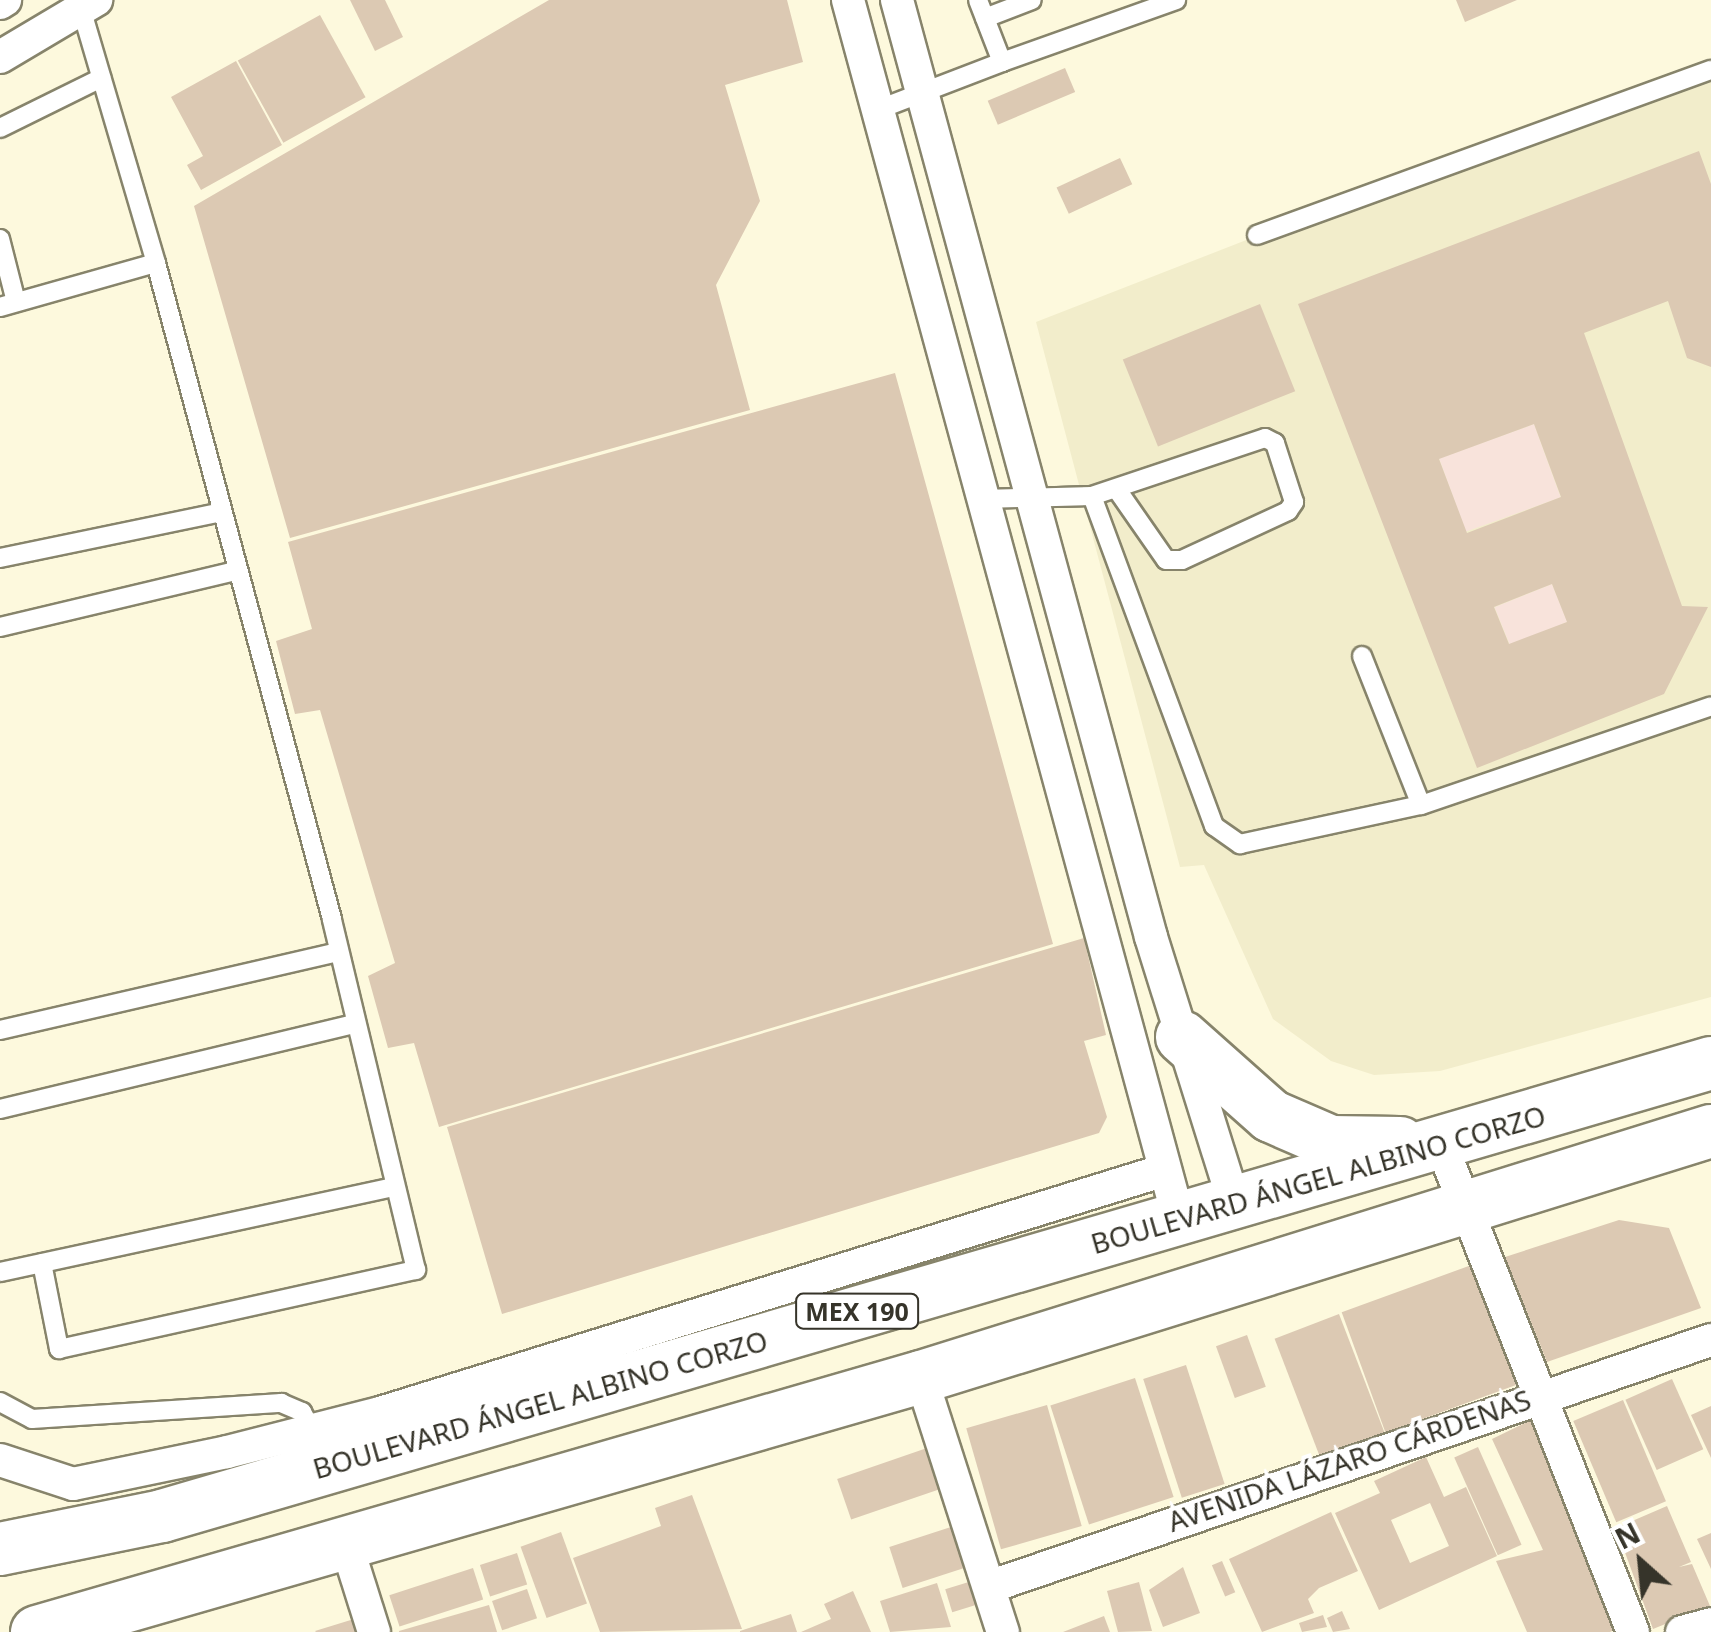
<!DOCTYPE html>
<meta charset="utf-8">
<style>
body{margin:0}
#map{position:relative;width:1711px;height:1632px;overflow:hidden;background:#fdf9dd;font-family:"Noto Sans",sans-serif}
div>[style]{position:absolute}
[style*='--x']{left:calc(var(--x)*1px);top:calc(var(--y)*1px);width:calc(var(--w)*1px);rotate:calc(var(--a)*1deg)}
.built>*{inset:0;background:#f2edcb}
.green>*{inset:0;background:#f8e3db;transform-origin:0 0}
.building>*{inset:0;background:#dcc9b3;transform-origin:0 0}
.roads{filter:drop-shadow(2px 0 #87846b) drop-shadow(-2px 0 #87846b) drop-shadow(0 2px #87846b) drop-shadow(0 -2px #87846b)}
.service>*{height:18px;margin:-9px;padding:0 9px;transform-origin:9px;border-radius:9px;background:#fff}
.minor>*{height:32px;margin:-16px;padding:0 16px;transform-origin:16px;border-radius:16px;background:#fff}
.primary>*{height:52px;margin:-26px;padding:0 26px;transform-origin:26px;border-radius:26px;background:#fff}
span{translate:-50% -50%;white-space:nowrap;text-align:center;line-height:1.15;-webkit-text-stroke:8px #fff;paint-order:stroke}
.shield-label span{padding:2px 8px;background:#fff;border:2px solid;border-radius:8px;-webkit-text-stroke-width:0}
.shield-label{font-size:25px;color:#36342a;font-weight:700}
.street-label{font-size:28px;color:#36342a}
.north{position:absolute;left:1591px;top:1512px;width:100px;height:100px;-webkit-text-stroke:8px #fff;paint-order:stroke;rotate:333deg;font-size:28px;font-weight:700;line-height:40px;text-align:center;color:#36342a}
.north::after{content:'';display:block;margin:auto;width:35px;height:45px;background:#36342a;clip-path:polygon(50% 0,100% 100%,50% 72%,0 100%)}
</style>
<div id="map">
<div class="built">
<div style="clip-path:polygon(1711px 59px,1711px 997px,1440px 1071px,1374px 1075px,1331px 1061px,1273px 1019px,1204px 865px,1180px 867px,1036px 322px)"></div>
</div>
<div class="green">
<div style="left:1534px;top:424px;width:78px;height:101px;rotate:70deg"></div>
<div style="left:1552px;top:584px;width:41px;height:62px;rotate:68deg"></div>
</div>
<div class="building">
<div style="clip-path:polygon(350px 0,385px 0,403px 37px,375px 51px)"></div>
<div style="clip-path:polygon(549px 0,787px 0,803px 62px,725px 85px,760px 201px,716px 285px,750px 410px,290px 538px,194px 206px)"></div>
<div style="clip-path:polygon(1456px 0,1517px 0,1465px 22px)"></div>
<div style="left:320px;top:15px;width:94px;height:94px;rotate:61deg"></div>
<div style="clip-path:polygon(236px 61px,282px 145px,201px 190px,187px 165px,203px 156px,171px 97px)"></div>
<div style="left:1065px;top:68px;width:26px;height:84px;rotate:67deg"></div>
<div style="clip-path:polygon(evenodd,1699px 151px,1711px 184px,1711px 367px,1687px 358px,1668px 301px,1584px 333px,1682px 606px,1708px 607px,1664px 694px,1477px 768px,1298px 304px,1699px 151px,1534px 424px,1561px 497px,1467px 533px,1439px 459px,1534px 424px,1699px 151px,1552px 584px,1567px 622px,1509px 644px,1494px 607px,1552px 584px)"></div>
<div style="left:1120px;top:158px;width:29px;height:70px;rotate:65deg"></div>
<div style="left:1260px;top:304px;width:94px;height:148px;rotate:68deg"></div>
<div style="clip-path:polygon(895px 373px,1053px 944px,439px 1127px,414px 1043px,388px 1048px,368px 976px,395px 963px,320px 710px,295px 714px,276px 641px,312px 629px,288px 542px)"></div>
<div style="clip-path:polygon(1084px 938px,1106px 1035px,1084px 1041px,1107px 1117px,1099px 1133px,502px 1314px,447px 1127px)"></div>
<div style="clip-path:polygon(1619px 1220px,1669px 1228px,1701px 1308px,1547px 1362px,1505px 1257px)"></div>
<div style="left:1477px;top:1263px;width:128px;height:144px;rotate:70deg"></div>
<div style="left:1339px;top:1314px;width:128px;height:69px;rotate:69deg"></div>
<div style="left:1247px;top:1335px;width:55px;height:33px;rotate:70deg"></div>
<div style="left:1186px;top:1365px;width:125px;height:45px;rotate:72deg"></div>
<div style="left:1135px;top:1378px;width:125px;height:89px;rotate:72deg"></div>
<div style="left:1672px;top:1379px;width:77px;height:51px;rotate:66deg"></div>
<div style="left:1623px;top:1400px;width:110px;height:54px;rotate:67deg"></div>
<div style="left:1047px;top:1405px;width:126px;height:84px;rotate:74deg"></div>
<div style="clip-path:polygon(1711px 1406px,1711px 1458px,1691px 1415px)"></div>
<div style="clip-path:polygon(1531px 1420px,1618px 1628px,1610px 1632px,1527px 1632px,1496px 1561px,1543px 1550px,1492px 1439px)"></div>
<div style="left:1478px;top:1447px;width:107px;height:26px;rotate:66deg"></div>
<div style="left:927px;top:1448px;width:43px;height:95px;rotate:71deg"></div>
<div style="clip-path:polygon(evenodd,1426px 1457px,1444px 1497px,1466px 1487px,1497px 1556px,1379px 1610px,1335px 1513px,1380px 1493px,1374px 1481px,1426px 1457px,1430px 1503px,1449px 1546px,1410px 1563px,1391px 1520px,1430px 1503px)"></div>
<div style="clip-path:polygon(692px 1495px,742px 1629px,600px 1632px,573px 1558px,661px 1526px,655px 1508px)"></div>
<div style="clip-path:polygon(1667px 1506px,1691px 1562px,1679px 1567px,1692px 1564px,1710px 1606px,1653px 1629px,1616px 1528px)"></div>
<div style="clip-path:polygon(1331px 1512px,1358px 1571px,1319px 1588px,1308px 1599px,1314px 1613px,1262px 1632px,1229px 1559px)"></div>
<div style="left:954px;top:1526px;width:43px;height:68px;rotate:72deg"></div>
<div style="left:561px;top:1532px;width:76px;height:43px;rotate:70deg"></div>
<div style="clip-path:polygon(1711px 1533px,1711px 1569px,1697px 1539px)"></div>
<div style="left:517px;top:1553px;width:33px;height:39px;rotate:72deg"></div>
<div style="left:1222px;top:1561px;width:34px;height:11px;rotate:67deg"></div>
<div style="clip-path:polygon(1183px 1567px,1200px 1613px,1163px 1627px,1149px 1590px)"></div>
<div style="left:473px;top:1568px;width:33px;height:88px;rotate:72deg"></div>
<div style="left:972px;top:1581px;width:24px;height:28px;rotate:73deg"></div>
<div style="clip-path:polygon(1139px 1582px,1152px 1631px,1118px 1632px,1107px 1591px)"></div>
<div style="clip-path:polygon(937px 1583px,951px 1627px,890px 1632px,880px 1601px)"></div>
<div style="left:527px;top:1589px;width:31px;height:37px;rotate:71deg"></div>
<div style="clip-path:polygon(853px 1591px,871px 1632px,801px 1632px,831px 1619px,824px 1604px)"></div>
<div style="clip-path:polygon(489px 1605px,497px 1632px,399px 1632px,399px 1631px)"></div>
<div style="clip-path:polygon(1342px 1611px,1350px 1629px,1333px 1632px,1327px 1618px)"></div>
<div style="clip-path:polygon(791px 1614px,797px 1632px,740px 1632px,740px 1631px)"></div>
<div style="clip-path:polygon(1323px 1615px,1327px 1627px,1302px 1632px,1299px 1623px)"></div>
<div style="clip-path:polygon(1104px 1616px,1110px 1632px,1063px 1632px)"></div>
<div style="clip-path:polygon(354px 1619px,358px 1632px,316px 1632px,315px 1631px)"></div>
</div>
<div class="roads">
<div class="service">
<div style="--x:985;--y:18;--w:50;--a:-21"></div>
<div style="--x:1002;--y:62;--w:185;--a:-19.6"></div>
<div style="--x:877;--y:110;--w:134;--a:-21"></div>
<div style="--x:1002;--y:62;--w:66;--a:-111.2"></div>
<div style="--x:0;--y:128;--w:113;--a:-26.3"></div>
<div style="--x:1257;--y:235;--w:483;--a:-20"></div>
<div style="--x:0;--y:239;--w:65;--a:75.7"></div>
<div style="--x:0;--y:307;--w:162;--a:-15.8"></div>
<div style="--x:156;--y:263;--w:269;--a:-106.4"></div>
<div style="--x:1118;--y:491;--w:84;--a:55.2"></div>
<div style="--x:1166;--y:560;--w:16;--a:0"></div>
<div style="--x:1182;--y:560;--w:117;--a:-24.8"></div>
<div style="--x:1288;--y:511;--w:11;--a:-56"></div>
<div style="--x:1294;--y:502;--w:62;--a:-107.9"></div>
<div style="--x:1275;--y:443;--w:11;--a:-153"></div>
<div style="--x:1265;--y:438;--w:182;--a:161.5"></div>
<div style="--x:1092;--y:496;--w:352;--a:69.7"></div>
<div style="--x:1214;--y:826;--w:32;--a:35"></div>
<div style="--x:1240;--y:844;--w:185;--a:-12.2"></div>
<div style="--x:1421;--y:805;--w:306;--a:-18.8"></div>
<div style="--x:981;--y:499;--w:111;--a:-1.5"></div>
<div style="--x:0;--y:558;--w:223;--a:-11.7"></div>
<div style="--x:0;--y:627;--w:242;--a:-13.4"></div>
<div style="--x:1362;--y:656;--w:160;--a:68.4"></div>
<div style="--x:0;--y:1030;--w:348;--a:-13"></div>
<div style="--x:0;--y:1109;--w:365;--a:-13.5"></div>
<div style="--x:42;--y:1263;--w:88;--a:78.8"></div>
<div style="--x:59;--y:1349;--w:366;--a:-12.5"></div>
<div style="--x:416;--y:1270;--w:361;--a:-103.5"></div>
<div style="--x:332;--y:919;--w:679;--a:-105.02"></div>
<div style="--x:0;--y:1272;--w:403;--a:-12.2"></div>
<div style="--x:0;--y:1402;--w:36;--a:28"></div>
<div style="--x:32;--y:1419;--w:250;--a:-3.7"></div>
<div style="--x:281;--y:1403;--w:23;--a:23"></div>
<div style="--x:302;--y:1412;--w:21;--a:61"></div>
</div>
<div class="minor">
<div style="--x:848;--y:0;--w:1264;--a:74.82"></div>
<div style="--x:897;--y:0;--w:971;--a:74.83"></div>
<div style="--x:1151;--y:937;--w:281;--a:72.6"></div>
<div style="--x:0;--y:3;--w:6;--a:-31"></div>
<div style="--x:0;--y:57;--w:112;--a:-30.7"></div>
<div style="--x:1441;--y:1144;--w:524;--a:68.52"></div>
<div style="--x:921;--y:1377;--w:268;--a:72.2"></div>
<div style="--x:0;--y:1460;--w:77;--a:18.2"></div>
<div style="--x:73;--y:1484;--w:157;--a:-11.7"></div>
<div style="--x:227;--y:1452;--w:158;--a:-14.3"></div>
<div style="--x:380;--y:1413;--w:819;--a:-17.2"></div>
<div style="--x:346;--y:1543;--w:93;--a:72.5"></div>
<div style="--x:989;--y:1587;--w:763;--a:-18.89"></div>
<div style="--x:1682;--y:1632;--w:30;--a:-15"></div>
</div>
<div class="primary">
<div style="--x:1182;--y:1037;--w:119;--a:41.6"></div>
<div style="--x:1271;--y:1116;--w:65;--a:23.4"></div>
<div style="--x:1331;--y:1142;--w:69;--a:0.8"></div>
<div style="--x:0;--y:1549;--w:165;--a:-11.5"></div>
<div style="--x:162;--y:1516;--w:1614;--a:-16.3"></div>
<div style="--x:37;--y:1632;--w:920;--a:-16.09"></div>
<div style="--x:921;--y:1377;--w:827;--a:-17.3"></div>
</div>
</div>
<div class="shield-label">
<span style="left:857px;top:1311px">MEX 190</span>
</div>
<div class="street-label">
<span style="left:1318px;top:1179px;rotate:-16deg">BOULEVARD ÁNGEL ALBINO CORZO</span>
<span style="left:540px;top:1404px;rotate:-16deg">BOULEVARD ÁNGEL ALBINO CORZO</span>
<span style="left:1349px;top:1460px;rotate:-19deg">AVENIDA LÁZARO CÁRDENAS</span>
</div>
<div class="north">N</div>
</div>
